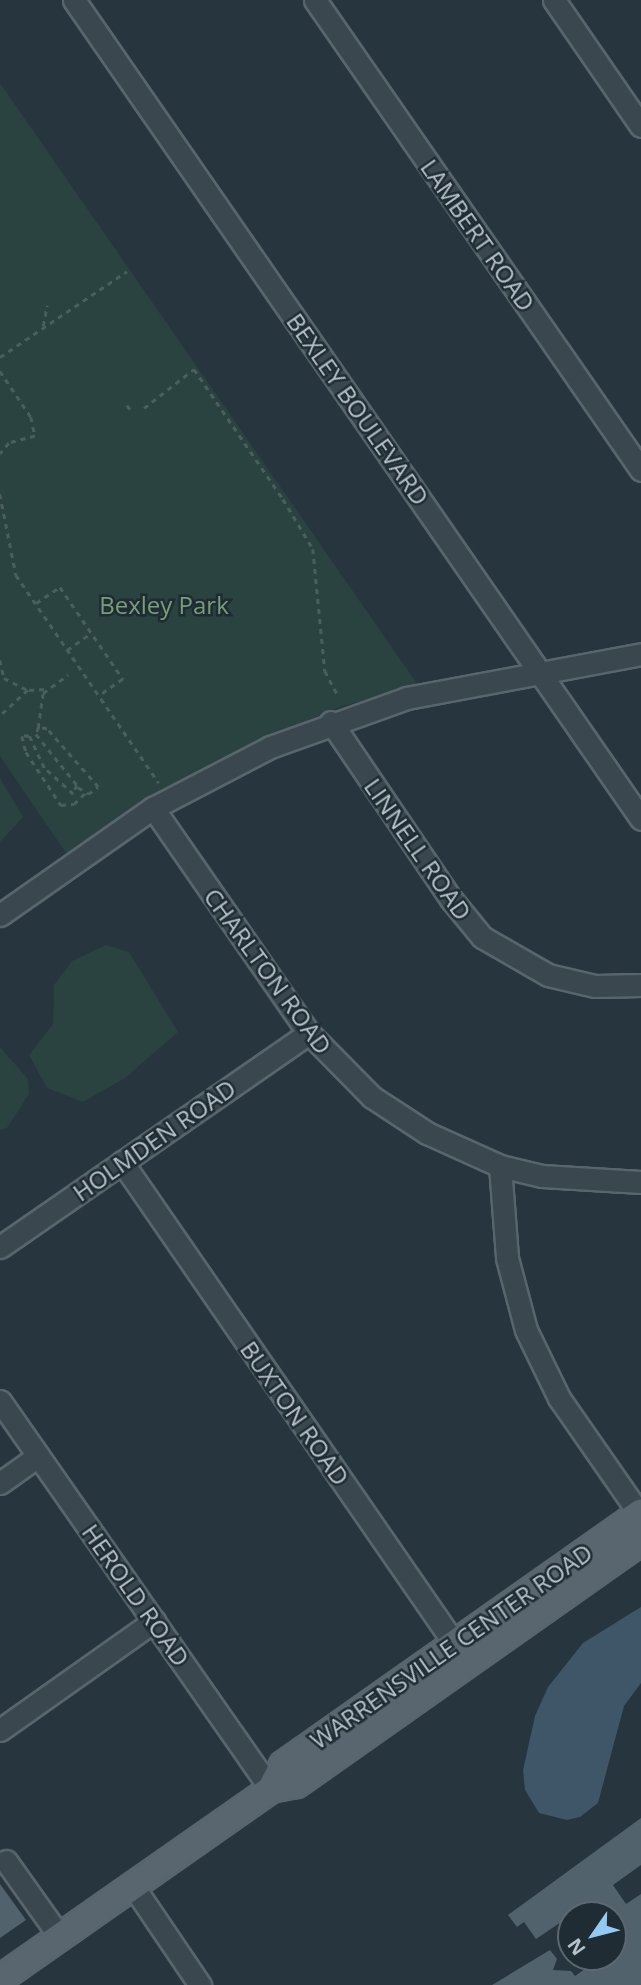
<!DOCTYPE html>
<style>
body{margin:0}
#map{position:relative;width:641px;height:1985px;overflow:hidden;background:#27353f;font-family:"Open Sans",sans-serif}
div>[style]{position:absolute}
[style*='--x']{left:calc(var(--x)*1px);top:calc(var(--y)*1px);width:calc(var(--w)*1px);rotate:calc(var(--a)*1deg)}
.green>*{inset:0;background:#2a4240}
.water>*{inset:0;background:#3e5667}
.building>*{inset:0;background:#52626c}
.path>*{height:2.5px;margin-top:-1.25px;transform-origin:0;background:repeating-linear-gradient(90deg,#495e5d 0 5px,transparent 0 10px)}
.roads{filter:drop-shadow(2px 0 #59656d) drop-shadow(-2px 0 #59656d) drop-shadow(0 2px #59656d) drop-shadow(0 -2px #59656d)}
.minor>*{height:21px;margin:-10.5px;padding:0 10.5px;transform-origin:10.5px;border-radius:10.5px;background:#3b474f}
.major>*{height:26px;margin:-13px;padding:0 13px;transform-origin:13px;border-radius:13px;background:#59666f}
span{translate:-50% -50%;white-space:nowrap;text-align:center;line-height:1.15;-webkit-text-stroke:5px #202c34;paint-order:stroke}
.street-label{font-size:24px;color:#b7c2ca}
.park-label{font-size:24px;color:#779e79}
.north{position:absolute;left:557px;top:1901px;width:70px;height:70px;box-sizing:border-box;background:#202c34;border:2px solid #5c6870;border-radius:50%;rotate:235deg;font-size:19px;font-weight:700;line-height:28px;text-align:center;color:#b7c2ca}
.north::after{content:'';display:block;margin:auto;width:24px;height:32px;background:#94c9f2;clip-path:polygon(50% 0,100% 100%,50% 72%,0 100%)}
</style>
<div id="map">
<div class="green">
<div style="clip-path:polygon(0 83px,418px 685px,340px 707px,255px 743px,166px 789px,68px 856px,0 756px)"></div>
<div style="clip-path:polygon(0 778px,23px 817px,0 842px)"></div>
<div style="clip-path:polygon(106px 945px,129px 952px,178px 1032px,125px 1078px,83px 1102px,47px 1088px,29px 1055px,53px 1024px,54px 985px,72px 961px)"></div>
<div style="clip-path:polygon(0 1047px,28px 1079px,29px 1094px,7px 1128px,0 1130px)"></div>
</div>
<div class="water">
<div style="clip-path:polygon(641px 1607px,641px 1683px,624px 1706px,598px 1803px,580px 1817px,567px 1820px,539px 1813px,525px 1790px,523px 1770px,535px 1716px,548px 1687px,583px 1643px)"></div>
</div>
<div class="building">
<div style="clip-path:polygon(641px 1818px,641px 1865px,613px 1885px,626px 1904px,641px 1894px,641px 1985px,492px 1985px,550px 1950px,557px 1959px,553px 1970px,571px 1971px,575px 1976px,595px 1962px,591px 1957px,613px 1957px,613px 1915px,571px 1915px,571px 1930px,564px 1920px,536px 1939px,524px 1922px,517px 1927px,508px 1915px)"></div>
<div style="clip-path:polygon(0 1884px,26px 1920px,0 1938px)"></div>
</div>
<div class="path">
<div style="--x:43;--y:326;--w:21;--a:-79"></div>
<div style="--x:0;--y:357;--w:153;--a:-34.1"></div>
<div style="--x:0;--y:371;--w:55;--a:56"></div>
<div style="--x:31;--y:417;--w:19;--a:78"></div>
<div style="--x:35;--y:436;--w:27;--a:165"></div>
<div style="--x:9;--y:443;--w:14;--a:129"></div>
<div style="--x:127;--y:405;--w:9;--a:54"></div>
<div style="--x:144;--y:408;--w:63;--a:-38"></div>
<div style="--x:194;--y:369;--w:158;--a:55.6"></div>
<div style="--x:283;--y:499;--w:58;--a:59"></div>
<div style="--x:313;--y:549;--w:123;--a:84.4"></div>
<div style="--x:325;--y:671;--w:30;--a:62"></div>
<div style="--x:0;--y:494;--w:83;--a:78.8"></div>
<div style="--x:16;--y:575;--w:252;--a:55.5"></div>
<div style="--x:36;--y:603;--w:29;--a:-34"></div>
<div style="--x:60;--y:587;--w:112;--a:55.6"></div>
<div style="--x:123;--y:679;--w:29;--a:145"></div>
<div style="--x:67;--y:650;--w:28;--a:-35"></div>
<div style="--x:0;--y:660;--w:18;--a:77"></div>
<div style="--x:4;--y:678;--w:27;--a:27"></div>
<div style="--x:28;--y:690;--w:38;--a:137"></div>
<div style="--x:29;--y:690;--w:17;--a:-3"></div>
<div style="--x:38;--y:728;--w:35;--a:-82"></div>
<div style="--x:43;--y:693;--w:31;--a:-36"></div>
<div style="--x:78;--y:787;--w:12;--a:35"></div>
<div style="--x:88;--y:794;--w:12;--a:-35"></div>
<div style="--x:98;--y:787;--w:77;--a:-131.3"></div>
<div style="--x:47;--y:729;--w:8;--a:-166"></div>
<div style="--x:39;--y:727;--w:8;--a:113"></div>
<div style="--x:36;--y:734;--w:65;--a:51.2"></div>
<div style="--x:77;--y:785;--w:10;--a:114"></div>
<div style="--x:73;--y:794;--w:39;--a:-138"></div>
<div style="--x:44;--y:768;--w:35;--a:-115"></div>
<div style="--x:29;--y:736;--w:7;--a:180"></div>
<div style="--x:22;--y:736;--w:16;--a:76"></div>
<div style="--x:26;--y:752;--w:64;--a:56.6"></div>
<div style="--x:61;--y:805;--w:13;--a:-4"></div>
<div style="--x:74;--y:804;--w:16;--a:-45"></div>
</div>
<div class="roads">
<div class="minor">
<div style="--x:74;--y:0;--w:996;--a:55.3"></div>
<div style="--x:315;--y:0;--w:572;--a:55.25"></div>
<div style="--x:554;--y:0;--w:153;--a:55.4"></div>
<div style="--x:331;--y:722;--w:214;--a:55.9"></div>
<div style="--x:451;--y:899;--w:49;--a:50.8"></div>
<div style="--x:482;--y:937;--w:76;--a:29.9"></div>
<div style="--x:548;--y:975;--w:48;--a:13.2"></div>
<div style="--x:595;--y:986;--w:46;--a:-1.2"></div>
<div style="--x:153;--y:808;--w:274;--a:55.3"></div>
<div style="--x:309;--y:1033;--w:90;--a:45.5"></div>
<div style="--x:372;--y:1097;--w:66;--a:33.2"></div>
<div style="--x:427;--y:1133;--w:80;--a:24.3"></div>
<div style="--x:500;--y:1166;--w:43;--a:13.4"></div>
<div style="--x:542;--y:1176;--w:99;--a:3.5"></div>
<div style="--x:0;--y:915;--w:187;--a:-35"></div>
<div style="--x:153;--y:808;--w:132;--a:-27.5"></div>
<div style="--x:270;--y:747;--w:145;--a:-19.7"></div>
<div style="--x:407;--y:698;--w:238;--a:-10.6"></div>
<div style="--x:122;--y:1162;--w:600;--a:55.38"></div>
<div style="--x:500;--y:1166;--w:92;--a:85.6"></div>
<div style="--x:507;--y:1258;--w:74;--a:75.2"></div>
<div style="--x:526;--y:1330;--w:76;--a:64.1"></div>
<div style="--x:559;--y:1398;--w:144;--a:55.2"></div>
<div style="--x:0;--y:1247;--w:376;--a:-34.7"></div>
<div style="--x:0;--y:1401;--w:473;--a:55.1"></div>
<div style="--x:0;--y:1483;--w:47;--a:-35.4"></div>
<div style="--x:0;--y:1730;--w:189;--a:-35.3"></div>
<div style="--x:6;--y:1861;--w:93;--a:54.6"></div>
<div style="--x:133;--y:1886;--w:120;--a:55.9"></div>
</div>
<div class="major">
<div style="--x:271;--y:1789;--w:27;--a:-63"></div>
<div style="--x:283;--y:1765;--w:438;--a:-35.2"></div>
<div style="--x:0;--y:1979;--w:331;--a:-35"></div>
<div style="--x:271;--y:1789;--w:26;--a:-11"></div>
<div style="--x:297;--y:1784;--w:421;--a:-35.2"></div>
</div>
</div>
<div class="street-label">
<span style="left:478px;top:235px;rotate:55deg">LAMBERT ROAD</span>
<span style="left:358px;top:409px;rotate:55deg">BEXLEY BOULEVARD</span>
<span style="left:418px;top:849px;rotate:55deg">LINNELL ROAD</span>
<span style="left:268px;top:971px;rotate:54deg">CHARLTON ROAD</span>
<span style="left:154px;top:1140px;rotate:-35deg">HOLMDEN ROAD</span>
<span style="left:295px;top:1413px;rotate:55deg">BUXTON ROAD</span>
<span style="left:136px;top:1595px;rotate:55deg">HEROLD ROAD</span>
<span style="left:451px;top:1646px;rotate:-35deg">WARRENSVILLE CENTER ROAD</span>
</div>
<div class="park-label">
<span style="left:164px;top:605px">Bexley Park</span>
</div>
<div class="north">N</div>
</div>
